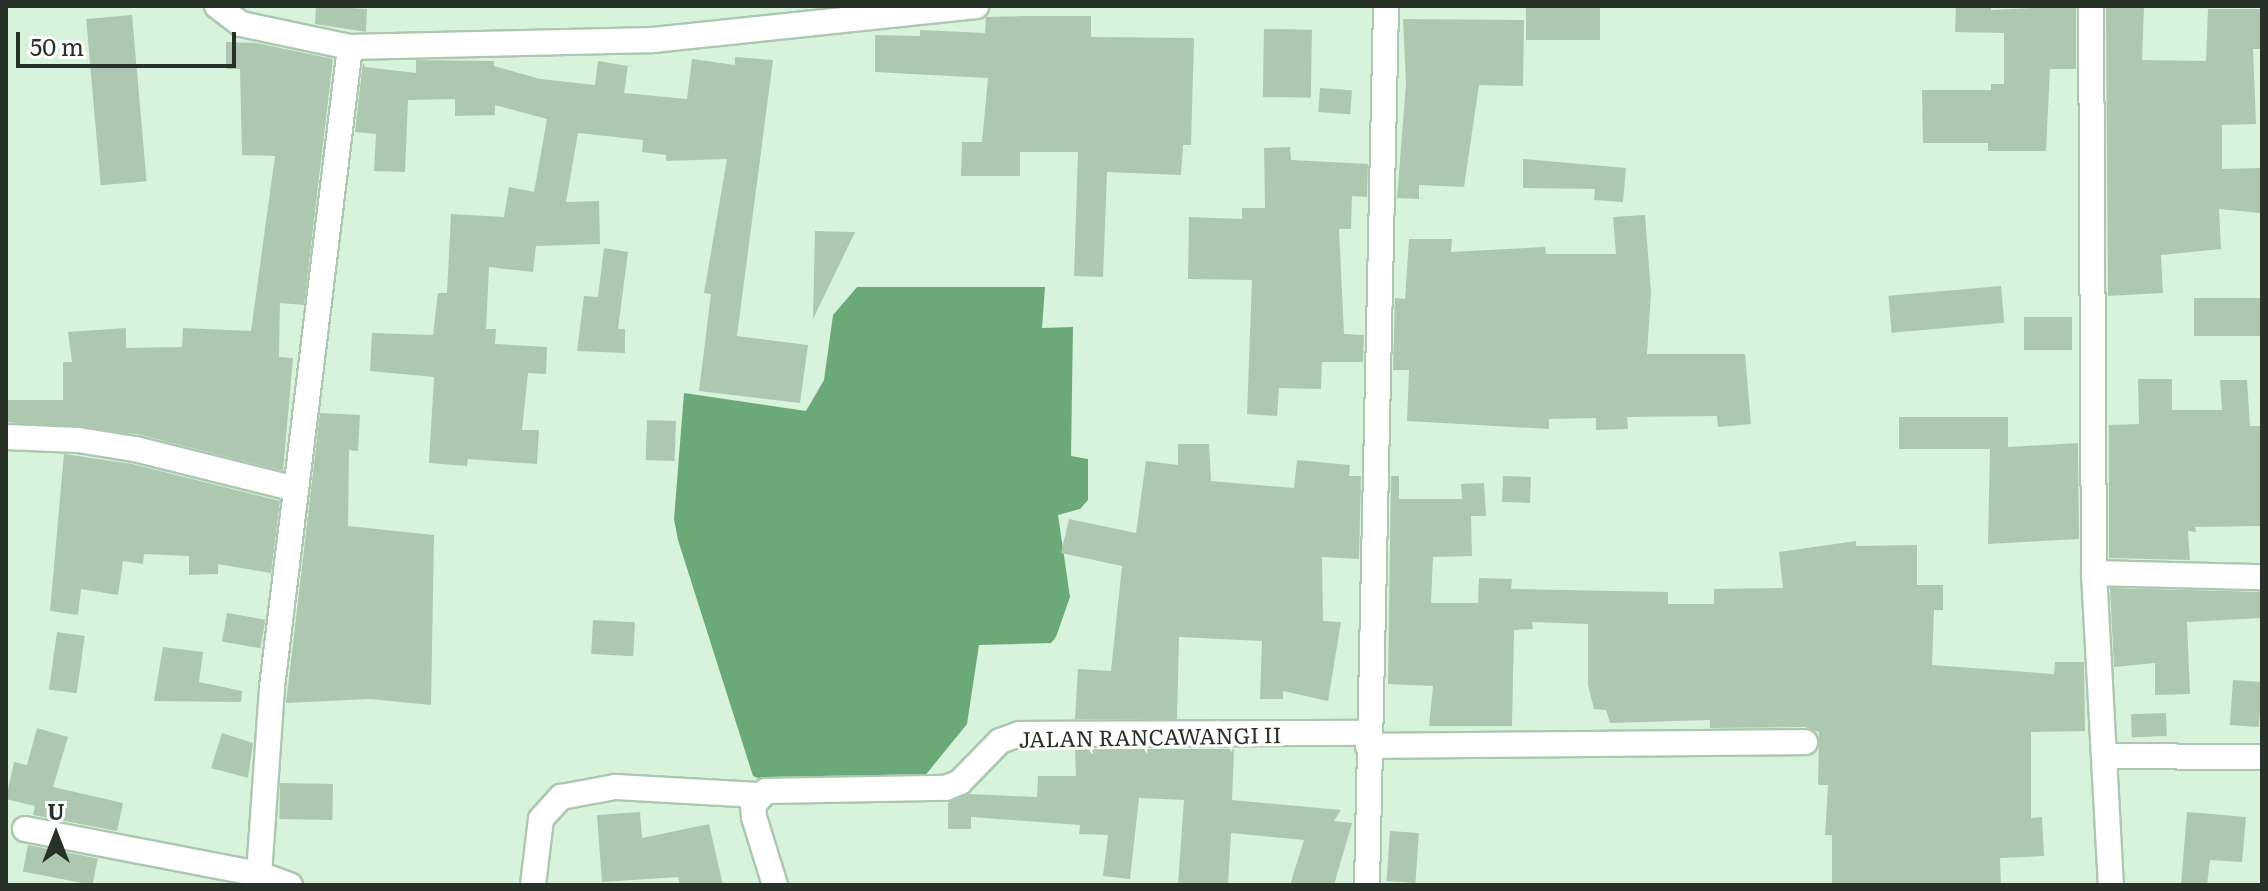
<!DOCTYPE html>
<style>
body{margin:0}
#map{position:relative;width:2268px;height:891px;overflow:hidden;background:#d8f3db;font-family:Literata,serif}
div>[style]{position:absolute}
[style*='--x']{left:calc(var(--x)*1px);top:calc(var(--y)*1px);width:calc(var(--w)*1px);rotate:calc(var(--a)*1deg)}
.water>*{inset:0;background:#6ca978}
.building>*{inset:0;background:#adc7b1;transform-origin:0 0}
.roads{filter:drop-shadow(2px 0 #adc7b1) drop-shadow(-2px 0 #adc7b1) drop-shadow(0 2px #adc7b1) drop-shadow(0 -2px #adc7b1)}
.minor>*{height:24px;margin:-12px;padding:0 12px;transform-origin:12px;border-radius:12px;background:#fff}
span{translate:-50% -50%;white-space:nowrap;text-align:center;line-height:1.15;-webkit-text-stroke:6px #fff;paint-order:stroke}
.street-label{font-size:22px;color:#273128}
.frame{position:absolute;inset:0;border:8px solid #273128;pointer-events:none}
.north{position:absolute;left:16px;top:795px;width:80px;height:80px;-webkit-text-stroke:6px #fff;paint-order:stroke;rotate:0deg;font-size:22px;font-weight:700;line-height:32px;text-align:center;color:#273128}
.north::after{content:'';display:block;margin:auto;width:28px;height:36px;background:#273128;clip-path:polygon(50% 0,100% 100%,50% 72%,0 100%)}
.scale{position:absolute;left:16px;top:32px;width:220px;height:36px;box-sizing:border-box;border:4px solid #273128;border-top:0;padding-left:10px;font-size:24px;line-height:28px;white-space:nowrap;color:#273128;-webkit-text-stroke:6px #fff;paint-order:stroke}
</style>
<div id="map">
<div class="water">
<div style="clip-path:polygon(857px 287px,1045px 287px,1042px 328px,1073px 327px,1071px 456px,1088px 459px,1088px 500px,1080px 509px,1058px 515px,1070px 597px,1056px 637px,1051px 643px,979px 645px,967px 724px,919px 783px,770px 783px,753px 776px,678px 540px,674px 519px,684px 393px,806px 411px,824px 380px,833px 315px)"></div>
</div>
<div class="building">
<div style="clip-path:polygon(316px 6px,367px 9px,366px 32px,315px 24px)"></div>
<div style="left:1526px;top:6px;width:74px;height:34px"></div>
<div style="clip-path:polygon(1956px 6px,1991px 6px,1991px 10px,2076px 6px,2076px 69px,2050px 69px,2046px 151px,1988px 151px,1988px 143px,1923px 143px,1922px 90px,1991px 90px,1991px 84px,2004px 84px,2004px 33px,1955px 32px)"></div>
<div style="clip-path:polygon(2106px 7px,2144px 7px,2142px 60px,2206px 61px,2208px 9px,2262px 9px,2262px 49px,2253px 49px,2256px 124px,2222px 125px,2222px 169px,2261px 168px,2260px 213px,2219px 209px,2221px 249px,2161px 255px,2163px 293px,2108px 296px)"></div>
<div style="left:132px;top:15px;width:167px;height:46px;rotate:85deg"></div>
<div style="clip-path:polygon(1023px 16px,1091px 16px,1091px 37px,1194px 38px,1191px 145px,1183px 145px,1181px 175px,1107px 172px,1103px 277px,1074px 276px,1078px 152px,1020px 152px,1020px 176px,961px 176px,962px 142px,982px 142px,988px 78px,875px 72px,875px 35px,920px 36px,920px 30px,985px 33px,986px 17px)"></div>
<div style="clip-path:polygon(1403px 19px,1524px 20px,1523px 86px,1479px 85px,1464px 187px,1419px 185px,1419px 199px,1397px 198px,1406px 84px)"></div>
<div style="left:1264px;top:29px;width:48px;height:68px;rotate:1deg"></div>
<div style="clip-path:polygon(226px 42px,256px 43px,333px 59px,304px 305px,280px 303px,279px 357px,293px 358px,283px 471px,137px 434px,6px 422px,6px 400px,63px 400px,63px 362px,72px 362px,68px 332px,126px 328px,126px 348px,182px 347px,183px 328px,251px 331px,275px 156px,242px 155px,240px 69px,226px 69px)"></div>
<div style="clip-path:polygon(735px 57px,773px 60px,737px 336px,808px 345px,800px 403px,699px 391px,711px 294px,704px 293px,727px 159px,666px 161px,666px 155px,642px 152px,643px 140px,578px 133px,566px 202px,599px 201px,600px 244px,536px 246px,533px 272px,489px 267px,486px 329px,496px 329px,495px 344px,547px 347px,546px 374px,528px 373px,522px 430px,539px 430px,537px 464px,468px 459px,467px 466px,429px 463px,434px 377px,370px 371px,372px 333px,433px 335px,438px 293px,447px 293px,451px 214px,504px 217px,509px 187px,534px 192px,547px 119px,495px 105px,495px 115px,455px 116px,455px 99px,408px 100px,405px 172px,374px 171px,376px 134px,355px 132px,363px 62px,365px 67px,416px 73px,416px 60px,494px 61px,494px 66px,540px 79px,595px 85px,598px 61px,628px 66px,624px 93px,687px 99px,692px 59px,735px 65px)"></div>
<div style="left:1320px;top:88px;width:32px;height:24px;rotate:4deg"></div>
<div style="clip-path:polygon(1290px 147px,1291px 160px,1368px 164px,1367px 197px,1352px 196px,1351px 229px,1339px 229px,1344px 334px,1364px 335px,1363px 362px,1322px 362px,1321px 389px,1279px 388px,1277px 416px,1247px 414px,1252px 280px,1188px 279px,1189px 217px,1242px 219px,1242px 208px,1265px 208px,1264px 148px)"></div>
<div style="clip-path:polygon(1523px 159px,1626px 168px,1623px 202px,1594px 200px,1595px 189px,1523px 188px)"></div>
<div style="clip-path:polygon(1645px 215px,1651px 293px,1647px 354px,1745px 354px,1751px 424px,1718px 427px,1717px 416px,1627px 417px,1628px 429px,1596px 430px,1596px 418px,1549px 419px,1549px 429px,1407px 421px,1409px 370px,1393px 370px,1395px 298px,1405px 299px,1409px 239px,1452px 239px,1451px 252px,1545px 247px,1546px 254px,1616px 254px,1613px 217px)"></div>
<div style="clip-path:polygon(815px 231px,855px 232px,813px 319px)"></div>
<div style="clip-path:polygon(604px 248px,628px 252px,618px 329px,625px 329px,625px 353px,577px 351px,584px 296px,598px 297px)"></div>
<div style="left:2001px;top:286px;width:37px;height:113px;rotate:85deg"></div>
<div style="left:2194px;top:298px;width:68px;height:38px"></div>
<div style="left:2072px;top:317px;width:33px;height:48px;rotate:90deg"></div>
<div style="clip-path:polygon(2138px 379px,2172px 379px,2172px 410px,2222px 410px,2220px 380px,2247px 380px,2250px 426px,2262px 426px,2262px 526px,2195px 527px,2196px 532px,2188px 531px,2190px 560px,2109px 558px,2109px 425px,2139px 424px)"></div>
<div style="clip-path:polygon(320px 413px,360px 415px,358px 451px,349px 450px,348px 526px,434px 535px,431px 705px,370px 699px,286px 703px)"></div>
<div style="clip-path:polygon(1899px 417px,2008px 417px,2008px 447px,2078px 443px,2079px 539px,1988px 544px,1990px 449px,1899px 449px)"></div>
<div style="left:647px;top:420px;width:29px;height:40px;rotate:2deg"></div>
<div style="clip-path:polygon(1178px 444px,1209px 444px,1211px 481px,1294px 488px,1297px 460px,1350px 465px,1349px 476px,1361px 476px,1359px 559px,1322px 557px,1323px 621px,1341px 622px,1328px 701px,1283px 691px,1283px 699px,1260px 699px,1262px 641px,1179px 637px,1177px 719px,1075px 719px,1078px 669px,1111px 671px,1122px 566px,1061px 553px,1069px 519px,1136px 533px,1146px 461px,1178px 465px)"></div>
<div style="clip-path:polygon(64px 454px,132px 464px,280px 501px,271px 573px,218px 564px,218px 574px,189px 575px,189px 556px,144px 554px,143px 564px,123px 561px,118px 595px,81px 589px,78px 615px,50px 611px)"></div>
<div style="clip-path:polygon(1391px 476px,1399px 476px,1399px 499px,1462px 499px,1461px 484px,1484px 483px,1486px 516px,1471px 516px,1472px 556px,1433px 557px,1431px 603px,1478px 603px,1479px 578px,1512px 579px,1511px 589px,1668px 592px,1668px 604px,1714px 604px,1714px 589px,1783px 588px,1779px 552px,1856px 541px,1856px 546px,1917px 545px,1917px 585px,1943px 585px,1943px 610px,1934px 610px,1932px 665px,2054px 674px,2055px 662px,2084px 662px,2085px 731px,2031px 732px,2031px 818px,2042px 817px,2044px 856px,2000px 858px,2001px 885px,1832px 885px,1832px 835px,1825px 835px,1828px 785px,1818px 785px,1819px 732px,1805px 727px,1710px 728px,1710px 720px,1610px 723px,1606px 710px,1594px 709px,1588px 685px,1588px 624px,1532px 622px,1533px 629px,1514px 630px,1512px 726px,1429px 726px,1433px 686px,1388px 684px)"></div>
<div style="left:1503px;top:476px;width:28px;height:26px;rotate:2deg"></div>
<div style="clip-path:polygon(2110px 588px,2262px 592px,2262px 618px,2187px 622px,2190px 694px,2155px 695px,2155px 663px,2114px 667px)"></div>
<div style="left:227px;top:613px;width:39px;height:29px;rotate:10deg"></div>
<div style="left:593px;top:620px;width:42px;height:34px;rotate:3deg"></div>
<div style="left:57px;top:632px;width:28px;height:58px;rotate:8deg"></div>
<div style="clip-path:polygon(163px 647px,203px 652px,199px 682px,242px 691px,241px 702px,154px 701px)"></div>
<div style="left:2233px;top:680px;width:29px;height:45px;rotate:4deg"></div>
<div style="left:2166px;top:713px;width:23px;height:35px;rotate:88deg"></div>
<div style="clip-path:polygon(37px 728px,68px 737px,53px 787px,123px 803px,117px 831px,33px 815px,35px 806px,6px 799px,14px 762px,27px 765px)"></div>
<div style="clip-path:polygon(222px 733px,253px 743px,248px 778px,211px 768px)"></div>
<div style="clip-path:polygon(1075px 749px,1234px 749px,1232px 800px,1341px 810px,1334px 821px,1352px 823px,1334px 885px,1290px 885px,1304px 840px,1231px 833px,1228px 885px,1178px 885px,1184px 800px,1139px 798px,1130px 879px,1103px 876px,1108px 835px,1079px 834px,1080px 825px,971px 817px,971px 829px,948px 829px,948px 803px,969px 794px,1037px 797px,1038px 776px,1076px 776px)"></div>
<div style="left:280px;top:783px;width:53px;height:36px;rotate:1deg"></div>
<div style="clip-path:polygon(640px 812px,642px 838px,709px 824px,723px 885px,680px 885px,678px 877px,602px 882px,597px 815px)"></div>
<div style="clip-path:polygon(2187px 812px,2246px 817px,2242px 862px,2210px 860px,2207px 885px,2181px 885px)"></div>
<div style="left:1390px;top:831px;width:29px;height:50px;rotate:4deg"></div>
<div style="left:28px;top:845px;width:71px;height:27px;rotate:11deg"></div>
</div>
<div class="roads">
<div class="minor">
<div style="--x:217;--y:6;--w:30;--a:37"></div>
<div style="--x:241;--y:24;--w:111;--a:11.9"></div>
<div style="--x:350;--y:47;--w:303;--a:-1.3"></div>
<div style="--x:653;--y:40;--w:325;--a:-6"></div>
<div style="--x:2091;--y:6;--w:567;--a:89.7"></div>
<div style="--x:2094;--y:573;--w:312;--a:86.9"></div>
<div style="--x:6;--y:437;--w:72;--a:2.4"></div>
<div style="--x:78;--y:440;--w:58;--a:9"></div>
<div style="--x:135;--y:449;--w:165;--a:14"></div>
<div style="--x:2094;--y:573;--w:168;--a:1.4"></div>
<div style="--x:1368;--y:746;--w:437;--a:-0.5"></div>
<div style="--x:2104;--y:756;--w:158;--a:0.4"></div>
<div style="--x:25;--y:829;--w:238;--a:10.9"></div>
<div style="--x:259;--y:874;--w:33;--a:20"></div>
<div style="--x:259;--y:874;--w:187;--a:-86"></div>
<div style="--x:272;--y:687;--w:645;--a:-83.05"></div>
<div style="--x:533;--y:885;--w:66;--a:-83.1"></div>
<div style="--x:541;--y:819;--w:30;--a:-48"></div>
<div style="--x:561;--y:797;--w:55;--a:-10.5"></div>
<div style="--x:615;--y:787;--w:144;--a:3.2"></div>
<div style="--x:775;--y:885;--w:71;--a:-107.2"></div>
<div style="--x:754;--y:817;--w:12;--a:-95"></div>
<div style="--x:753;--y:805;--w:19;--a:-47"></div>
<div style="--x:766;--y:791;--w:180;--a:-1"></div>
<div style="--x:946;--y:788;--w:15;--a:-23"></div>
<div style="--x:960;--y:782;--w:57;--a:-45.7"></div>
<div style="--x:1000;--y:741;--w:20;--a:-20"></div>
<div style="--x:1019;--y:734;--w:349;--a:-0.2"></div>
<div style="--x:1367;--y:885;--w:879;--a:-88.76"></div>
</div>
</div>
<div class="street-label">
<span style="left:1150px;top:736px;rotate:-1deg">JALAN RANCAWANGI II</span>
</div>
<div class="frame"></div>
<div class="north">U</div>
<div class="scale">50 m</div>
</div>
